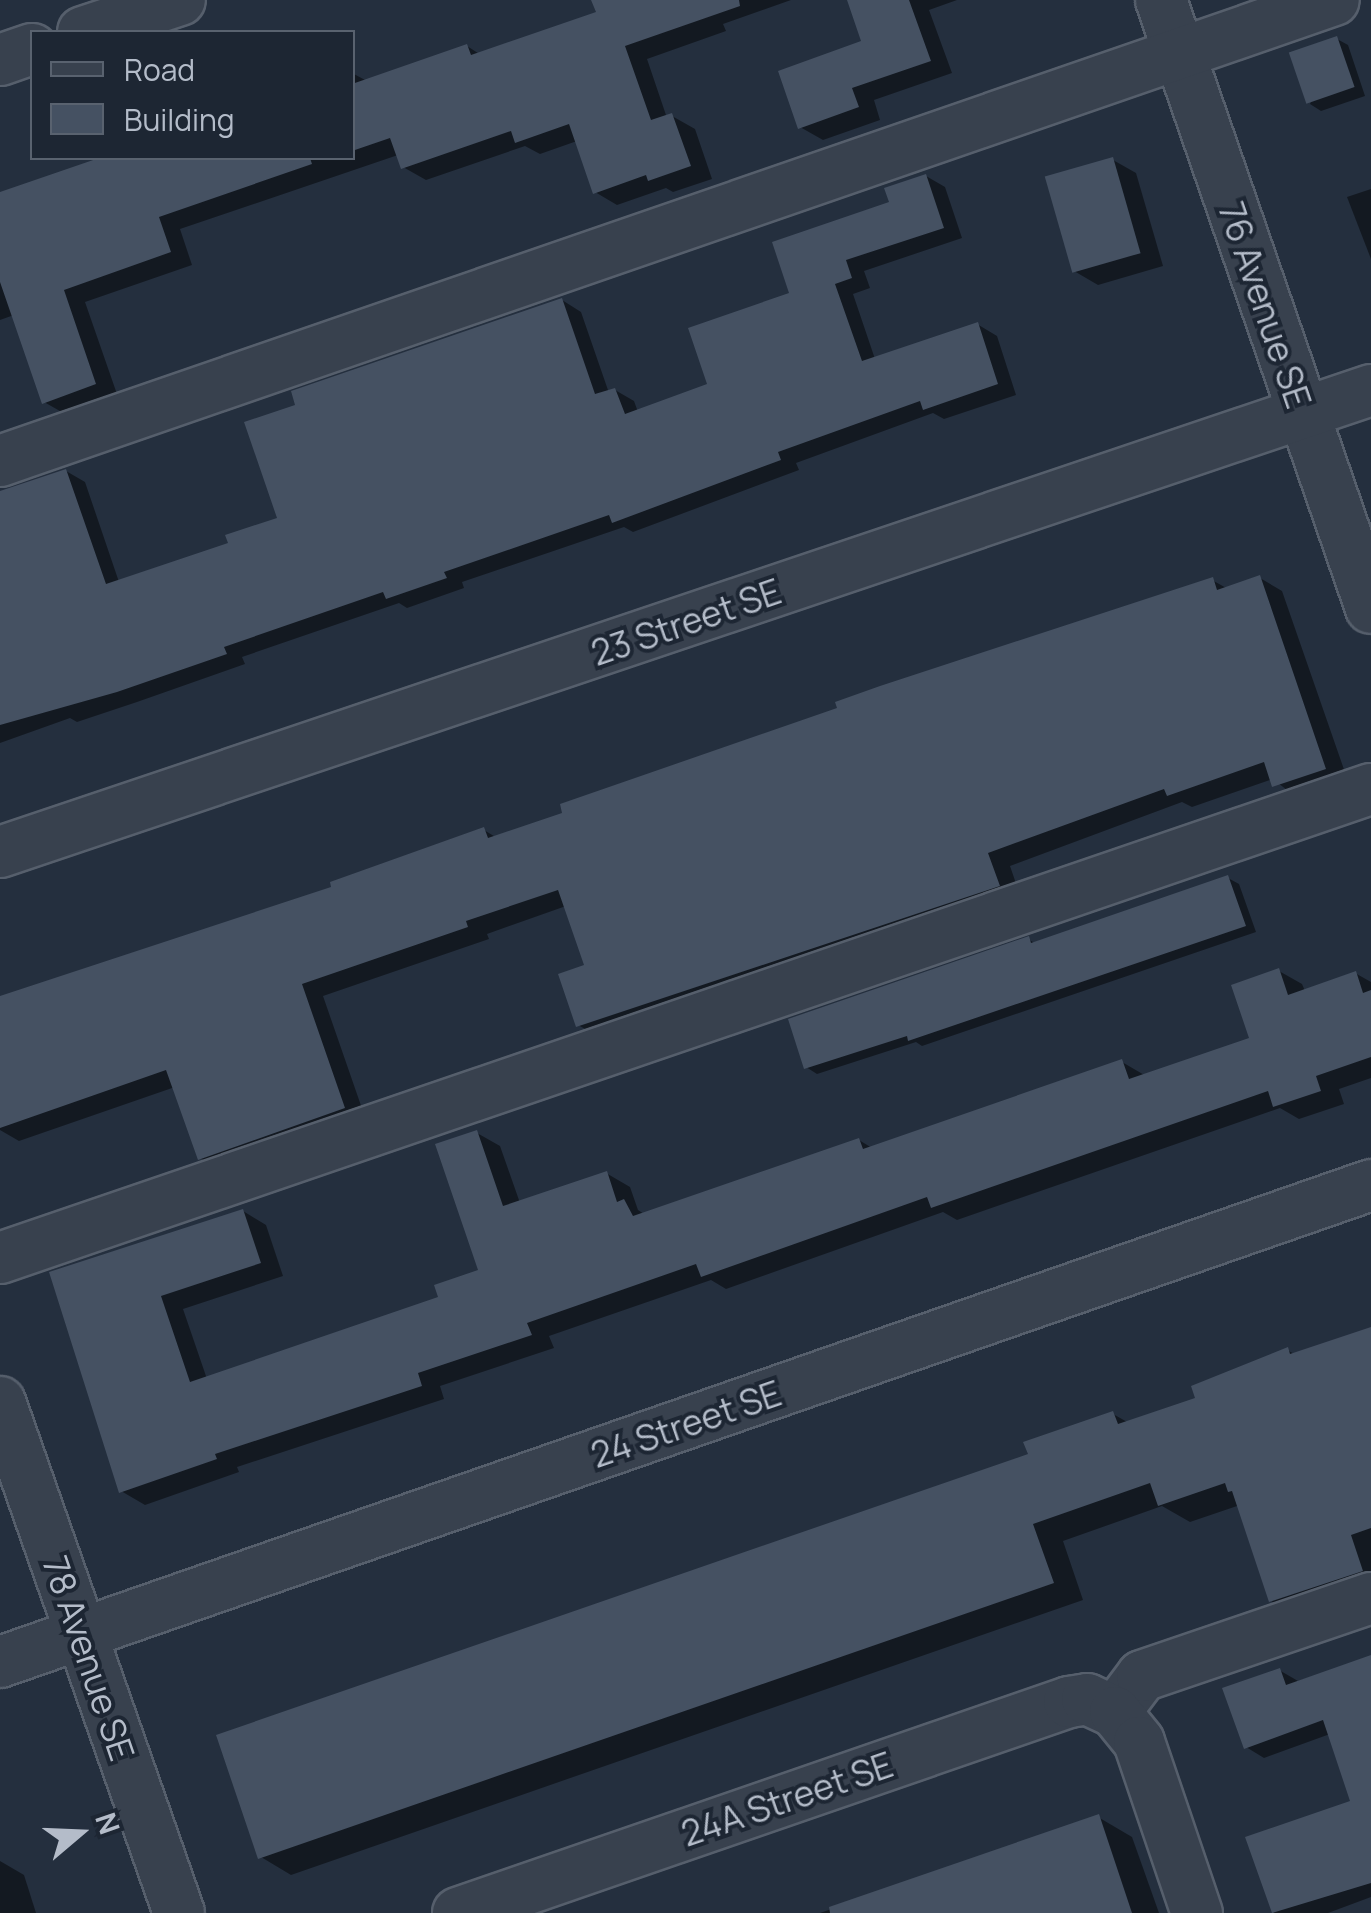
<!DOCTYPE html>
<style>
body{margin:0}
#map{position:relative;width:1371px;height:1913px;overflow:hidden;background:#242f3e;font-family:Manrope,sans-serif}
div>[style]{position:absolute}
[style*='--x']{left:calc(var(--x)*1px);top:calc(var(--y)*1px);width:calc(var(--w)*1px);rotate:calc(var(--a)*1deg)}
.shadow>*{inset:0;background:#0007}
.building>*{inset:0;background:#455162;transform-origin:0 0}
.roads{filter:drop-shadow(2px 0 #565f6c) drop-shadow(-2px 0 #565f6c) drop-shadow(0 2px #565f6c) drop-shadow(0 -2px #565f6c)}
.minor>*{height:50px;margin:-25px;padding:0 25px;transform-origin:25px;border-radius:25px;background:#38414e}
span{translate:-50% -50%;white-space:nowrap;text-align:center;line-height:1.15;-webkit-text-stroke:8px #1d2633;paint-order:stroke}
.street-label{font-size:35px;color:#b4bcc9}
.legend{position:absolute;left:30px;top:30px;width:325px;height:130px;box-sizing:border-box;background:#1d2633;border:2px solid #59626f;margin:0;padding:12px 18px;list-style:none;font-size:30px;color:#b4bcc9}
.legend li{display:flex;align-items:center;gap:20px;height:50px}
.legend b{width:50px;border:2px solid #59626f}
.north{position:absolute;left:30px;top:1783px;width:100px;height:100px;-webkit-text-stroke:8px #1d2633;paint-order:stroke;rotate:71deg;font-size:28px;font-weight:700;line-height:40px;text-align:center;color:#b4bcc9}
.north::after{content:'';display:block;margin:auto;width:35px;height:45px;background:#b4bcc9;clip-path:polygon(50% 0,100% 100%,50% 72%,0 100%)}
</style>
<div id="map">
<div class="shadow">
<div style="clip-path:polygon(594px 0,791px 0,723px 24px,726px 31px,647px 59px,667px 118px,672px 116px,695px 129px,712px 179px,673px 192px,666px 188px,617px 205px,595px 192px,577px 141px,540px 154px,525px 146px,426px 180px,403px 167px,398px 155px,180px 229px,192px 265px,85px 302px,118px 397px,67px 415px,44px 402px,14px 315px,0 320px,0 195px,108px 158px,352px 158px,352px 73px,367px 81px,467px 46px,481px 55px,599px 14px)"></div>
<div style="clip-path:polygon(850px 0,957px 0,929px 10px,952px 73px,874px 100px,880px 120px,823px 140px,800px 127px,865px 43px)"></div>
<div style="clip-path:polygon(1337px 39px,1348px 45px,1365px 96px,1321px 111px,1310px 104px)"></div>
<div style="clip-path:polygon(1113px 160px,1136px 173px,1163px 266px,1098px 285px,1074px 271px)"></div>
<div style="clip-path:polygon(926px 176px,945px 187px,962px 238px,864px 271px,870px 288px,853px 294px,875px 359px,977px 324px,997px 336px,1016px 395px,944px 419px,933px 413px,796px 463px,799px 470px,633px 532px,624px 527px,462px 582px,464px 588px,407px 608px,399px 603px,242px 657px,245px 664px,137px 702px,77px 722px,70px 718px,0 743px,0 494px,66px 471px,85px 482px,119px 582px,231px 544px,280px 519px,299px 406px,562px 300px,581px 312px,609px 393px,615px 390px,634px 401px,638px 412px,710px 385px,792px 295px)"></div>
<div style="clip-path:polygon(1371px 189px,1371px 259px,1347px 197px)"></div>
<div style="clip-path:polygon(1260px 578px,1282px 591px,1348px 781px,1297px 798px,1273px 779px,1192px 807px,1182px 802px,1010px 866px,1021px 898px,601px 1038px,578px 1025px,587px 967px,566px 906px,487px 934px,489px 939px,323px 996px,366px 1120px,223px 1171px,200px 1158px,175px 1087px,19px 1141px,0 1130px,0 998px,334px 888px,484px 830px,497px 838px,1212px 580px,1228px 589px)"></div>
<div style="clip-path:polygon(1228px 878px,1239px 884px,1256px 932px,922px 1046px,916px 1042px,817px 1074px,806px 1067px,1028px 939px,1036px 944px)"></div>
<div style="clip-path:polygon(1279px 971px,1302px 984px,1305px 991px,1355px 973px,1371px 982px,1371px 1078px,1339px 1089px,1344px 1104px,1299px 1119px,1280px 1108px,957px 1220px,943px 1212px,726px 1289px,711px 1280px,549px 1336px,554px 1348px,440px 1386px,444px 1399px,237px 1467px,239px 1472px,145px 1505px,121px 1491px,52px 1273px,243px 1211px,266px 1225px,283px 1276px,183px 1309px,207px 1379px,441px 1299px,482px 1271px,477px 1133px,500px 1146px,520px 1203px,606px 1173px,630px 1187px,638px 1210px,644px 1214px,859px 1140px,872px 1148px,1122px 1062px,1146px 1076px,1253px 1040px)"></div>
<div style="clip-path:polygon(1371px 1330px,1371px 1595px,1301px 1618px,1271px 1601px,1240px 1505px,1190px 1522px,1162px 1506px,1063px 1541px,1083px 1600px,291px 1875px,261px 1857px,1113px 1414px,1129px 1423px,1198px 1399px,1287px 1350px,1296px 1355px)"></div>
<div style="clip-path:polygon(1371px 1658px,1371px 1897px,1328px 1913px,1274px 1913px,1249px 1838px,1353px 1803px,1330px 1734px,1264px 1758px,1246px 1747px,1279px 1670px,1298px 1681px)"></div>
<div style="clip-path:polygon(1098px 1817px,1132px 1837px,1159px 1913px,820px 1913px)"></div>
<div style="clip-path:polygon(0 1861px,24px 1875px,36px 1913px,0 1913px)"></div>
</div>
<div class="building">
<div style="clip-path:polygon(591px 0,739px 0,740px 6px,625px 46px,651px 120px,672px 113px,691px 166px,648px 181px,646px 175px,593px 194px,569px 124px,515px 143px,511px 131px,401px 169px,390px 138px,352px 151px,352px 84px,467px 44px,471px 55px,596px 12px)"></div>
<div style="clip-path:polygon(847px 0,909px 0,931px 61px,852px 88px,859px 107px,798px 129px,778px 71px,861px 41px)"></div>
<div style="left:1337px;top:36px;width:54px;height:51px;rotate:71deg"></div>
<div style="left:1113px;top:157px;width:100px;height:71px;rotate:74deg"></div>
<div style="clip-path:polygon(99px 158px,310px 158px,312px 164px,159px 217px,171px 252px,64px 290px,96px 384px,42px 404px,0 282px,0 192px)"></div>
<div style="clip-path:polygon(926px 174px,944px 228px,846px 260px,852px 278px,835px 284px,862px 361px,978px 322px,998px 384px,923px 410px,920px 401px,778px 452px,781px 460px,612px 523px,609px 515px,444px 572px,447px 578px,386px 599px,383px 592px,224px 647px,227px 654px,117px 692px,0 725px,0 491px,66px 469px,106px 584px,228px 543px,225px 535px,277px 518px,244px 422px,295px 405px,291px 391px,562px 298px,595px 394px,615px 388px,625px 414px,707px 384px,688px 328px,789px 293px,772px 242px,889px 202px,884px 188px)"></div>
<div style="clip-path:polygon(1260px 575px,1326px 769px,1272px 787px,1264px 762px,1167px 796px,1164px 789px,988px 853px,1000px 886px,576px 1027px,558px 974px,584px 965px,558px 890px,466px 921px,468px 927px,302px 984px,345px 1108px,198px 1160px,166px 1070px,0 1128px,0 996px,331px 887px,330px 882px,484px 827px,488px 838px,562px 813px,560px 804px,837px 708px,835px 702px,880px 686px,1213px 577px,1217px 590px)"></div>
<div style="clip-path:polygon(1228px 875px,1246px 926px,908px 1041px,907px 1036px,804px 1069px,788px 1019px,1029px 936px,1031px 943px)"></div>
<div style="clip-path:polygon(1279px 968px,1288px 995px,1356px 971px,1363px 993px,1371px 990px,1371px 1057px,1316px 1076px,1321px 1091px,1273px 1107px,1268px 1091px,931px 1208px,927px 1197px,701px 1277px,696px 1264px,527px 1323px,532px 1335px,418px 1373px,422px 1386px,215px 1454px,217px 1459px,119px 1493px,49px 1272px,243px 1209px,261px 1263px,161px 1296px,190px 1382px,438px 1297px,434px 1285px,478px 1270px,435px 1144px,477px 1130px,503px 1206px,607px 1171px,617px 1202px,624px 1199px,633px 1216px,859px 1138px,863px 1149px,1122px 1059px,1129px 1079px,1249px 1038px,1231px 985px)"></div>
<div style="clip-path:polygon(1371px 1327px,1371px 1528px,1351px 1535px,1363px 1571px,1269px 1602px,1232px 1491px,1228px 1492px,1225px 1483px,1158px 1506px,1150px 1483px,1033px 1524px,1054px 1583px,258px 1859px,216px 1735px,1028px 1454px,1023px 1442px,1113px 1411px,1118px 1424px,1195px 1398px,1191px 1386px,1288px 1347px,1290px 1354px)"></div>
<div style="clip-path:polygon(1371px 1655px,1371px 1883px,1272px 1913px,1245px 1837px,1350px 1801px,1323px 1720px,1244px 1749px,1222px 1688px,1280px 1668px,1286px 1685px)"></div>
<div style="clip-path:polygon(1099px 1814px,1132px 1913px,830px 1913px,829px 1907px)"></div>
</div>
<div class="roads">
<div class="minor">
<div style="--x:1161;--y:0;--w:643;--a:70.95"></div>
<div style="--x:83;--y:32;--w:102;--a:-18.3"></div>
<div style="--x:0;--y:60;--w:34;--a:-19"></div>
<div style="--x:0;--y:461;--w:1411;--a:-19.06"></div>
<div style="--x:0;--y:852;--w:1447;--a:-18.62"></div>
<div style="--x:0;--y:1258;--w:1449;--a:-18.89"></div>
<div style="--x:0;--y:1402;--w:541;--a:70.69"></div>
<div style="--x:0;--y:1662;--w:1452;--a:-19.18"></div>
<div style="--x:1115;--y:1712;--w:45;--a:-53.1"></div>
<div style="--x:1142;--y:1676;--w:242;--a:-18.8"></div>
<div style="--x:458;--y:1913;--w:646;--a:-19.05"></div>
<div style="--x:1069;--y:1702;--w:18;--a:-9"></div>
<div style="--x:1087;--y:1699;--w:31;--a:25"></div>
<div style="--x:1115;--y:1712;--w:38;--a:51"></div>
<div style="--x:1139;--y:1742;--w:181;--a:71.3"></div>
</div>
</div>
<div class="street-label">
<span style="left:1265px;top:305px;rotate:71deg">76 Avenue SE</span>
<span style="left:686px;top:622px;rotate:-19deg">23 Street SE</span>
<span style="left:686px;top:1424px;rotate:-19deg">24 Street SE</span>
<span style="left:89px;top:1658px;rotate:71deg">78 Avenue SE</span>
<span style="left:787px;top:1799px;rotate:-19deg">24A Street SE</span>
</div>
<ul class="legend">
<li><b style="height:12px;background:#38414e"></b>Road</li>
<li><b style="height:28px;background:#455162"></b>Building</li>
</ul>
<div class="north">N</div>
</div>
